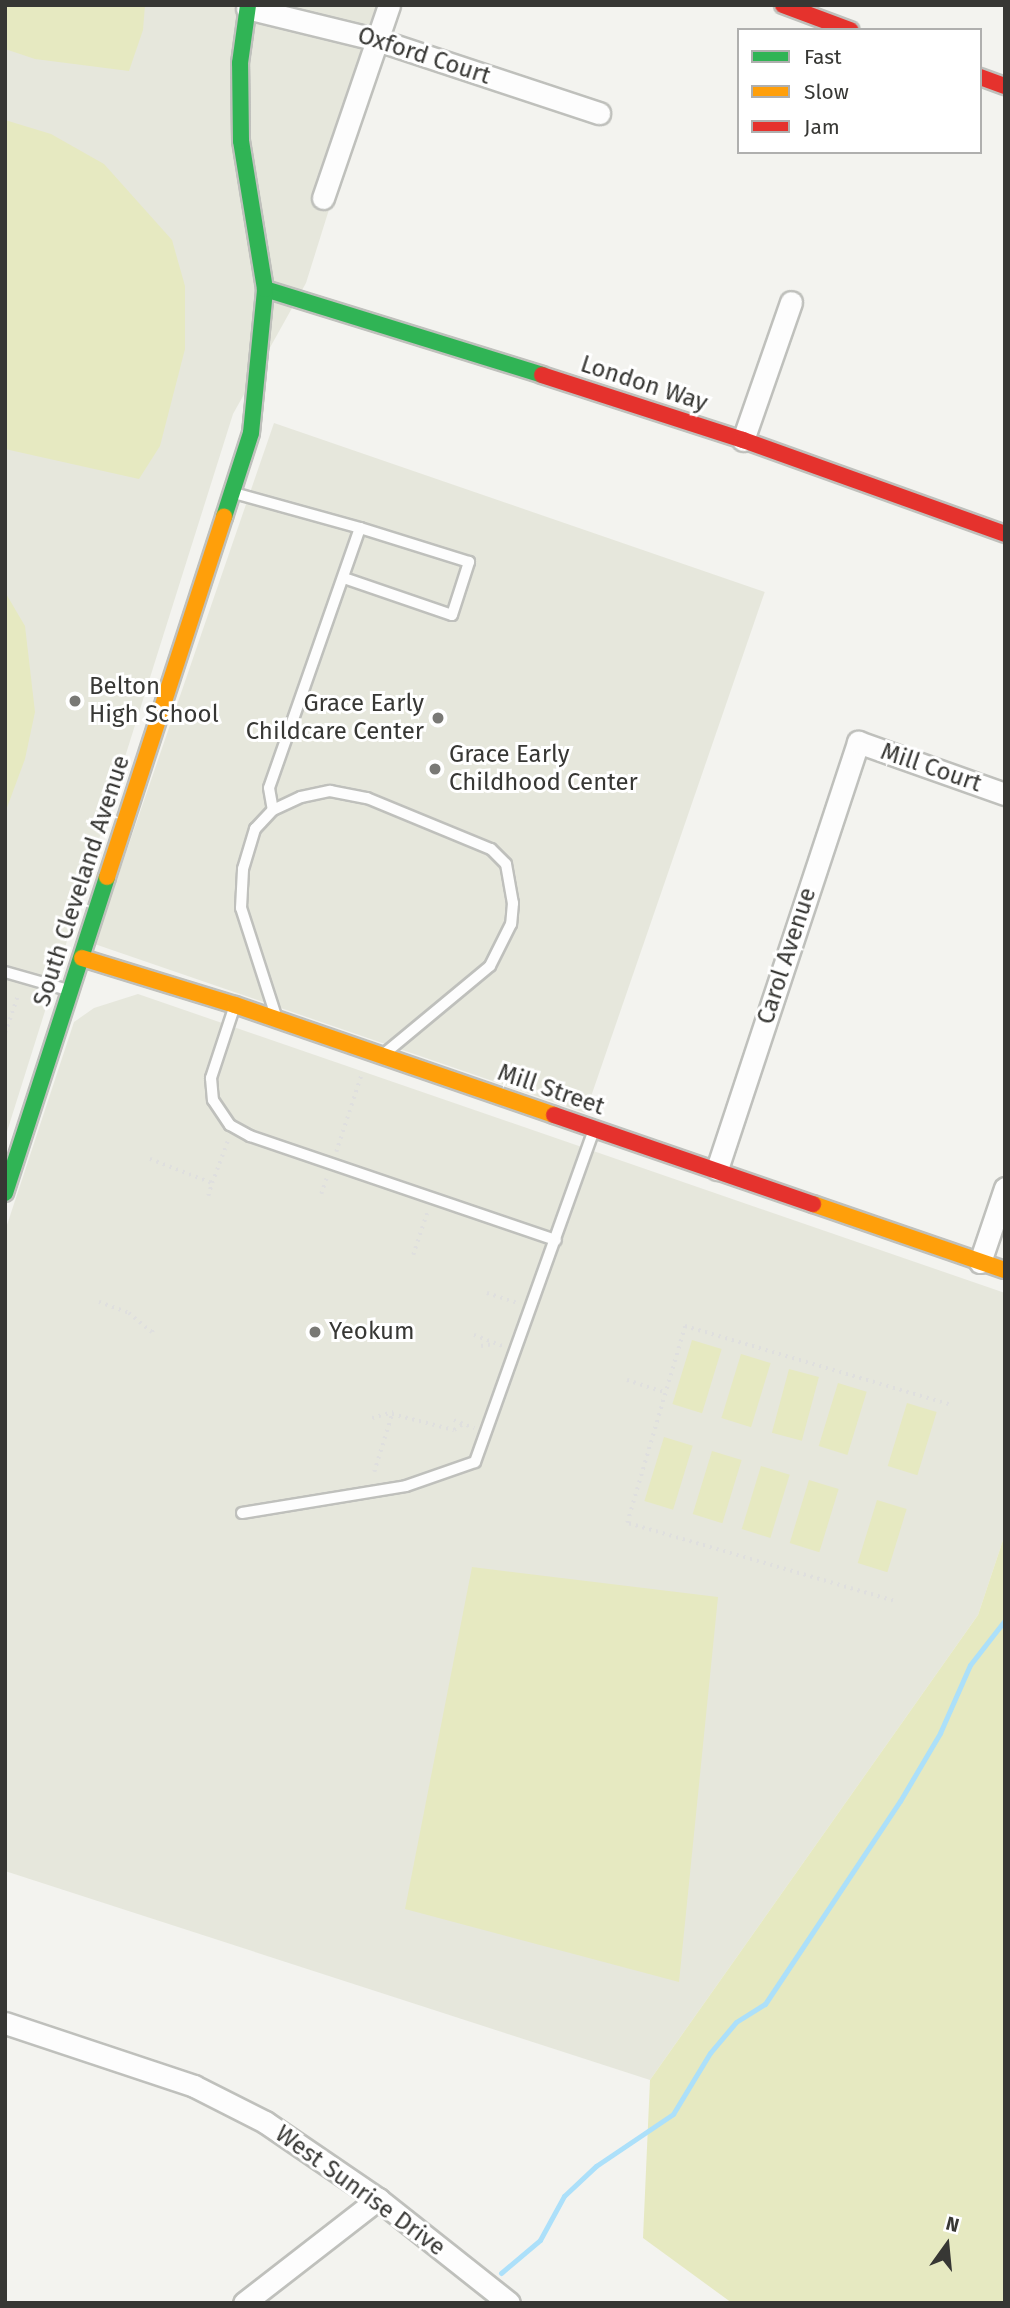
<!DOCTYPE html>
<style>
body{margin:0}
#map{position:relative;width:1010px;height:2308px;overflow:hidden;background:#f3f3ef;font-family:"Fira Sans",sans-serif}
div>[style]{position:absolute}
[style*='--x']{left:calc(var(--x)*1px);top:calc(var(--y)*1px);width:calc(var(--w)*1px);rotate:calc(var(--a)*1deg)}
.built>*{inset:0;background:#e6e7dc;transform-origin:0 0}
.green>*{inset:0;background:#e6e9c1;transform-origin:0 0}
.stream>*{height:5px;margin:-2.5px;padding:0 2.5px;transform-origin:2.5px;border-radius:2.5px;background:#ace0fa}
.path>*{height:3.5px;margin-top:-1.75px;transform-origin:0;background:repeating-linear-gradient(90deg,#dfdfde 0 2px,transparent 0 7px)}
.roads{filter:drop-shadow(2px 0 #bfc0bc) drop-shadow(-2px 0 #bfc0bc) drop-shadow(0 2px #bfc0bc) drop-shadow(0 -2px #bfc0bc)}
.lane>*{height:10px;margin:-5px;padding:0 5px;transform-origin:5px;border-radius:5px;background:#fdfdfd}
.street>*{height:21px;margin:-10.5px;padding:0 10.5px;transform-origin:10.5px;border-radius:10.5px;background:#fdfdfd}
.fast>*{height:16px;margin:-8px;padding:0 8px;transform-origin:8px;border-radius:8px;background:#30b455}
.slow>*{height:16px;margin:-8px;padding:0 8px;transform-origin:8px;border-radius:8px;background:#ff9f0a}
.jam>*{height:16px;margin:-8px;padding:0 8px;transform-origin:8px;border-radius:8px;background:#e5322d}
.dots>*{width:19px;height:19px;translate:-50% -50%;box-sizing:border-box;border:4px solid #fff;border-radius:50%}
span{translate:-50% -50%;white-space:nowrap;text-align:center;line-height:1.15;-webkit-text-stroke:6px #fff;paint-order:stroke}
.street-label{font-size:24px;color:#373734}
.poi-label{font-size:24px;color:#373734}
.left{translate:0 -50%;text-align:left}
.right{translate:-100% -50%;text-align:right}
.frame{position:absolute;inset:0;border:7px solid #373734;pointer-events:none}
.legend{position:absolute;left:737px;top:28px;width:245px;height:126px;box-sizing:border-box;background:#fff;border:2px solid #afafae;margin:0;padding:9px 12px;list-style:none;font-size:21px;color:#373734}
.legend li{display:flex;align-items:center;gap:14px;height:35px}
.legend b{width:35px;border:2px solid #afafae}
.north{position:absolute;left:912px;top:2210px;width:70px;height:70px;-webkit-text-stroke:5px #fff;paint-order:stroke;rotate:15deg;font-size:19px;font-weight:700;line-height:28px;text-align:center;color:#373734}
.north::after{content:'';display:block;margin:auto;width:24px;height:32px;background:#373734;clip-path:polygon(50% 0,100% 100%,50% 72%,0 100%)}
</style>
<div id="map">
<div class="built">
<div style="clip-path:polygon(5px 5px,393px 5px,306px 283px,233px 414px,5px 1138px)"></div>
<div style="left:274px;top:423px;width:519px;height:551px;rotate:19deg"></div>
<div style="clip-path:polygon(138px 994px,1005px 1293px,1005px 1534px,978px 1615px,650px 2080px,5px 1871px,5px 1231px,74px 1022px,94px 1008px)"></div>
</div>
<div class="green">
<div style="clip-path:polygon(5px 5px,145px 5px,143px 30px,129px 71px,35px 59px,5px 49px)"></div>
<div style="clip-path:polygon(5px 120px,51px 134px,104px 164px,172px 240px,185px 286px,185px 349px,160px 446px,139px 479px,5px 449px)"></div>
<div style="clip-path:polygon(5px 592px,25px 626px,35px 712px,25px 759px,5px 813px)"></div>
<div style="left:692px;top:1340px;width:31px;height:67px;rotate:17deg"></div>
<div style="left:741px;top:1354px;width:31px;height:67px;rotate:17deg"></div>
<div style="left:789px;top:1369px;width:31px;height:66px;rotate:15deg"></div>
<div style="left:838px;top:1383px;width:30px;height:66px;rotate:17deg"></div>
<div style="left:907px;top:1403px;width:31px;height:66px;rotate:17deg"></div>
<div style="left:664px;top:1437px;width:30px;height:67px;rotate:17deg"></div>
<div style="left:712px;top:1451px;width:31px;height:66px;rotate:17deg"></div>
<div style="left:761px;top:1466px;width:30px;height:66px;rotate:17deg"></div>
<div style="left:809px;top:1480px;width:31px;height:66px;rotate:17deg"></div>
<div style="left:877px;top:1500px;width:31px;height:66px;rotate:17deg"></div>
<div style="clip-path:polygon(1005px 1534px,1005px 2303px,732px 2303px,643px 2238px,650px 2080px,978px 1615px)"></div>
<div style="clip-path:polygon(472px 1567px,718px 1597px,679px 1982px,405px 1909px)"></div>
</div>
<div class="stream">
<div style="--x:501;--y:2273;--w:51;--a:-40.2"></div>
<div style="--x:540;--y:2240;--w:50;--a:-61.4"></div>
<div style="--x:564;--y:2196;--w:44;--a:-43.2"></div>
<div style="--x:596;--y:2166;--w:93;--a:-34"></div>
<div style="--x:673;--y:2114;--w:71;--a:-58.8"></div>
<div style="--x:710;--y:2053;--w:40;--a:-50"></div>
<div style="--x:736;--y:2022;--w:34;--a:-32"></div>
<div style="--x:765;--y:2004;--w:244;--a:-56.4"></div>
<div style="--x:900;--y:1801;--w:79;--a:-59.5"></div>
<div style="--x:940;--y:1733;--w:74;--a:-66.2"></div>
<div style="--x:970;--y:1665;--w:57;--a:-52.1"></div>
</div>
<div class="path">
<div style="--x:5;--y:1033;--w:40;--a:-71.1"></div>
<div style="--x:336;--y:1152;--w:83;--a:-71.8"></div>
<div style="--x:150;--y:1159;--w:66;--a:21.2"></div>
<div style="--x:212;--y:1183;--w:46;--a:-69.6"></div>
<div style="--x:321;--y:1194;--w:18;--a:-71"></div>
<div style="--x:208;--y:1196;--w:14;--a:-73"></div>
<div style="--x:413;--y:1255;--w:47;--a:-71.6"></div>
<div style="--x:487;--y:1293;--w:33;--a:18"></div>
<div style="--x:99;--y:1302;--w:32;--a:20"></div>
<div style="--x:129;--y:1313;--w:30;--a:40"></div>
<div style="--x:152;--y:1332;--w:5;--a:-68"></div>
<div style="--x:474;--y:1335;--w:31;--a:21"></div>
<div style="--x:481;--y:1346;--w:13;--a:-9"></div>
<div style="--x:627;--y:1380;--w:40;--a:18"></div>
<div style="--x:372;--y:1418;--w:22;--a:-16"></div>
<div style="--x:454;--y:1420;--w:22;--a:22"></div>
<div style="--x:374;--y:1472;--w:61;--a:-72.8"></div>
<div style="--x:392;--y:1414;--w:64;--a:14.5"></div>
<div style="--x:454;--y:1430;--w:11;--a:-34"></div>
<div style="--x:893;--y:1601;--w:277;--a:-163.7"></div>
<div style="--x:627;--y:1523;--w:205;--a:-73.6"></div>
<div style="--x:685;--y:1326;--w:277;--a:16.5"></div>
</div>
<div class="roads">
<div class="lane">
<div style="--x:234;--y:493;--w:131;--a:15.5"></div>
<div style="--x:360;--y:528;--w:275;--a:109.3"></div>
<div style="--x:269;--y:788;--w:22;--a:80"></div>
<div style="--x:344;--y:578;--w:114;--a:18.9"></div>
<div style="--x:452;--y:615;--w:56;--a:-72.2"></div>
<div style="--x:469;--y:562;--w:114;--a:-162.7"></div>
<div style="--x:5;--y:972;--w:66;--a:15.9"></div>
<div style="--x:234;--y:1008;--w:74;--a:108.2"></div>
<div style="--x:211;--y:1078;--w:22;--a:85"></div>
<div style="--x:213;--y:1100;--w:30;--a:56"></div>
<div style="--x:230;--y:1125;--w:23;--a:29"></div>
<div style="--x:250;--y:1136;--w:323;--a:18.8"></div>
<div style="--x:275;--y:1013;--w:110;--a:-107.9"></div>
<div style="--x:241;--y:908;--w:39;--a:-87"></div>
<div style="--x:243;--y:869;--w:42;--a:-73.3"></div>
<div style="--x:255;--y:829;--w:26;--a:-47"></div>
<div style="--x:273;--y:810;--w:31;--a:-25"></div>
<div style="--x:301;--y:797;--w:30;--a:-12"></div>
<div style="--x:330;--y:791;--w:38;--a:11"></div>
<div style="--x:367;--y:798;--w:134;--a:22.4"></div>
<div style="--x:491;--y:849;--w:21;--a:45"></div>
<div style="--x:506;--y:864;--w:40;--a:80"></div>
<div style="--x:513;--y:903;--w:21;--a:95"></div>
<div style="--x:511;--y:924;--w:47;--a:116.6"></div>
<div style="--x:490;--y:966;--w:138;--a:140.3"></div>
<div style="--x:242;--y:1513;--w:166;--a:-9.3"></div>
<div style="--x:406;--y:1486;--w:73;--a:-19.2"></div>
<div style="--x:475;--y:1462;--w:350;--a:-70.3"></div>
</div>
<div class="street">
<div style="--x:247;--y:8;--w:135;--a:13.7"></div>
<div style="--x:378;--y:40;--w:233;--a:18.3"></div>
<div style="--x:323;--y:198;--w:204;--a:-71.1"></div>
<div style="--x:743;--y:440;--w:146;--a:-70.8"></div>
<div style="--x:717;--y:1169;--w:450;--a:-71.7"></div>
<div style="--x:858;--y:742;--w:156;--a:19.5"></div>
<div style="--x:980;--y:1262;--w:78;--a:-71.3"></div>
<div style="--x:5;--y:2023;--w:199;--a:18.4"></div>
<div style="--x:194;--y:2086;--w:80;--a:26.9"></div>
<div style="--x:265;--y:2122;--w:137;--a:34.3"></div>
<div style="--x:378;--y:2199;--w:167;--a:38.4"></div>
<div style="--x:244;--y:2303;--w:170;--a:-37.8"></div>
</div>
<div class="fast">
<div style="--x:265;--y:289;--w:290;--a:17.2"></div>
<div style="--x:224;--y:517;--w:88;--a:-72.2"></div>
<div style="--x:251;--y:433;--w:145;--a:-84.4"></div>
<div style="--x:265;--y:289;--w:150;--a:-99.2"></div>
<div style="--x:241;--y:141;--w:78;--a:-90.7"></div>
<div style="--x:240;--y:63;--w:59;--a:-82.1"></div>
<div style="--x:5;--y:1193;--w:332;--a:-72.1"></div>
</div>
<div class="slow">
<div style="--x:107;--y:877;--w:379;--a:-72"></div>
<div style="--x:82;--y:958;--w:160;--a:17.1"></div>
<div style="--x:235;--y:1005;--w:337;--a:19"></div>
<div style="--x:813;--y:1204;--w:203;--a:19"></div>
</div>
<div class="jam">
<div style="--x:783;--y:5;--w:72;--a:20.5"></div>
<div style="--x:980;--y:77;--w:27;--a:20"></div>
<div style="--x:542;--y:375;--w:211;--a:17.9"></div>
<div style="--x:743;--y:440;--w:278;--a:19.7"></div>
<div style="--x:554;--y:1115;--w:274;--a:19"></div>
</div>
</div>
<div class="dots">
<div style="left:75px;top:701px;background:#797975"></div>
<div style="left:438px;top:718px;background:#797975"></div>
<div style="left:435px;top:769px;background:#797975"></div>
<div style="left:315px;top:1332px;background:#797975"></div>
</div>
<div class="street-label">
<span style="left:424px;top:56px;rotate:18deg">Oxford Court</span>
<span style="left:644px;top:384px;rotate:18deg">London Way</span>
<span style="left:931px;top:768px;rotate:19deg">Mill Court</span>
<span style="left:82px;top:881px;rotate:-72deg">South Cleveland Avenue</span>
<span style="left:787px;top:956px;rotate:-72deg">Carol Avenue</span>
<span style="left:551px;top:1090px;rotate:19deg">Mill Street</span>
<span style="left:360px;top:2191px;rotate:36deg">West Sunrise Drive</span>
</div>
<div class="poi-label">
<span class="left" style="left:89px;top:701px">Belton<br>High School</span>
<span class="right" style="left:424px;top:718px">Grace Early<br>Childcare Center</span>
<span class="left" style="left:449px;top:769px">Grace Early<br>Childhood Center</span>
<span class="left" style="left:329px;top:1332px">Yeokum</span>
</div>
<div class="frame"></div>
<ul class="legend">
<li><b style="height:9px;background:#30b455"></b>Fast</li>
<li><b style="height:9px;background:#ff9f0a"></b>Slow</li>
<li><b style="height:9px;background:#e5322d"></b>Jam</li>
</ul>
<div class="north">N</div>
</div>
